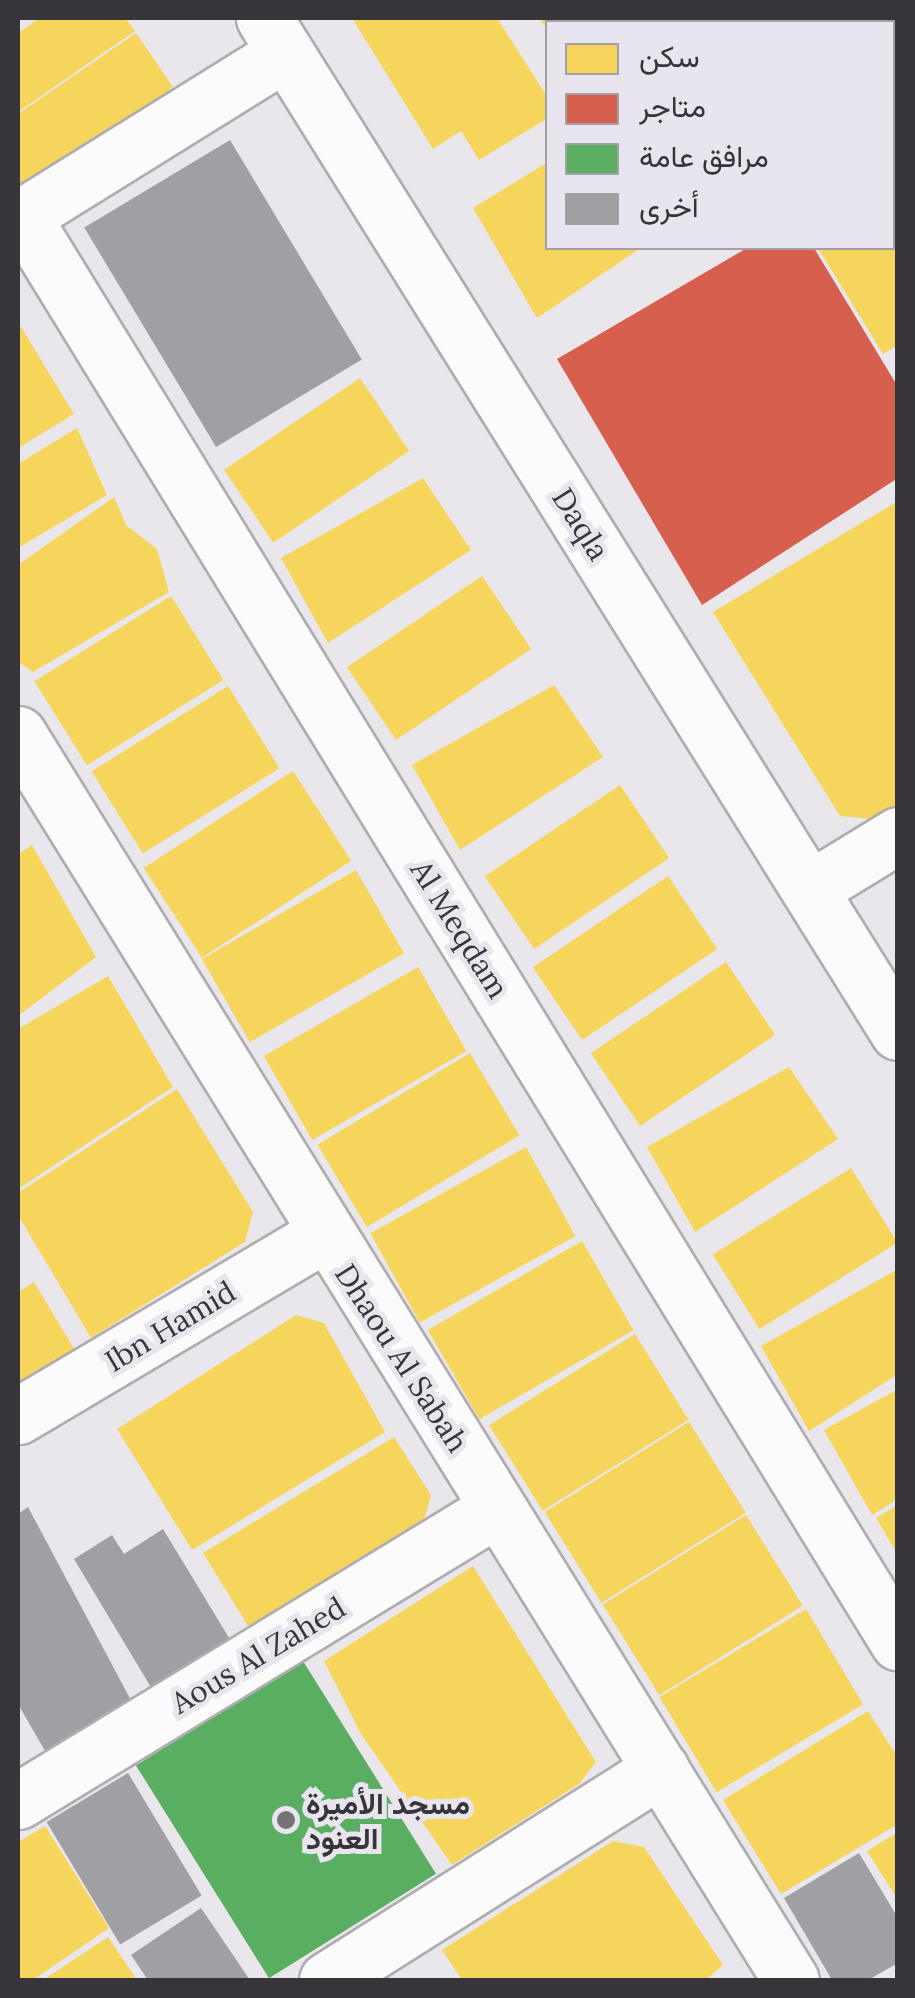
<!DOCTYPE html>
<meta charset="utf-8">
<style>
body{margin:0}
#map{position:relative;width:915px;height:1998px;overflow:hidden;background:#e9e7ec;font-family:Lora,Vazirmatn,serif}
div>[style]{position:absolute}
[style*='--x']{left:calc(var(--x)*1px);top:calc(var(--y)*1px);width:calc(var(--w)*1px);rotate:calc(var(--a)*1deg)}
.homes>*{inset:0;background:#f6d55c;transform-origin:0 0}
.shops>*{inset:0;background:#d6604d}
.public>*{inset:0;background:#5aae61;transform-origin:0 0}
.building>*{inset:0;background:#a09fa3;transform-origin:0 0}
.roads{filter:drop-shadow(2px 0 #afadb1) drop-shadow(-2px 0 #afadb1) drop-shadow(0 2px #afadb1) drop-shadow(0 -2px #afadb1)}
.minor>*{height:55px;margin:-27.5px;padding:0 27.5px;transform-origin:27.5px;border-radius:27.5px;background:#fcfbfc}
.dots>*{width:28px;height:28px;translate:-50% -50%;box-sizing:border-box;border:5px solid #e9e5ee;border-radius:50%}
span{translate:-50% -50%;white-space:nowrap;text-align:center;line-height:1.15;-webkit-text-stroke:10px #e9e5ee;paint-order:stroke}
.street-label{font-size:30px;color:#373539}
.poi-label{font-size:30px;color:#373539;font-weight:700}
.left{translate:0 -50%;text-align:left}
.frame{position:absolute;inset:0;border:20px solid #373539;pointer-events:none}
.legend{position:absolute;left:545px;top:20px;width:350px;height:230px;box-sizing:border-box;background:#e9e5ee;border:2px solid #a29fa6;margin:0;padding:12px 18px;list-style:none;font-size:30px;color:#373539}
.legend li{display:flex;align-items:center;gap:20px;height:50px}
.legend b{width:50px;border:2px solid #a29fa6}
</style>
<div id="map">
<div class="homes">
<div style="clip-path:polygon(40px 18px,125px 18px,135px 31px,18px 112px,18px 33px)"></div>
<div style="clip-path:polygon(352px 18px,497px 18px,548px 98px,548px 118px,479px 160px,461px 131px,433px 149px)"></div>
<div style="clip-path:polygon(539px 18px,645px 18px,648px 22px,548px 22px,548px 30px)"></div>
<div style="clip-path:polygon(708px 18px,898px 18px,898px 118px,892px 22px,700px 22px)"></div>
<div style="clip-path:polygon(136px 33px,173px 87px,97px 146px,18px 190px,18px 114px)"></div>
<div style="clip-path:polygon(898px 122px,898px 345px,883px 354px,818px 248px,892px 248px)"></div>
<div style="clip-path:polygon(548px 162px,548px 248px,641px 248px,537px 318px,473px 208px)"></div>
<div style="clip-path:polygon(18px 322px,74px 414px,18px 448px)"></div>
<div style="left:360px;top:378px;width:88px;height:164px;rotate:56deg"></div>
<div style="clip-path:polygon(77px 428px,107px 495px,18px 548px,18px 464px)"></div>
<div style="clip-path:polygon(423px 478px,471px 550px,328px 643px,281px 558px)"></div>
<div style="clip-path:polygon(114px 497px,126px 525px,157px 549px,169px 592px,33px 672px,18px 662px,18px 565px)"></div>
<div style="clip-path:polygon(898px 501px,898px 804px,873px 819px,840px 816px,713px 612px)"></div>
<div style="left:482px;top:576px;width:88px;height:163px;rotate:56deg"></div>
<div style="left:171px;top:596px;width:99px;height:161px;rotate:58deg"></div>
<div style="clip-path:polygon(554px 685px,603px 757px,460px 850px,412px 765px)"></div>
<div style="left:228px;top:686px;width:97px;height:161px;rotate:58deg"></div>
<div style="left:293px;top:771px;width:107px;height:178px;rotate:57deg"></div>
<div style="left:620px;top:785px;width:88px;height:163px;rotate:56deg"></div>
<div style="clip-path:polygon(32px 845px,96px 957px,18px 1016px,18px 854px)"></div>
<div style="left:356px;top:870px;width:96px;height:178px;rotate:60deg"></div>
<div style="left:668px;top:876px;width:88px;height:163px;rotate:56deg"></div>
<div style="left:726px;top:962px;width:88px;height:163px;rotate:56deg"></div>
<div style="left:418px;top:967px;width:97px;height:178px;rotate:60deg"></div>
<div style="clip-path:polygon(108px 976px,173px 1087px,18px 1189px,18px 1029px)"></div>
<div style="left:470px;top:1053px;width:96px;height:178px;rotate:59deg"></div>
<div style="clip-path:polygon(789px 1067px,838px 1139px,695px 1232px,647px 1147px)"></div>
<div style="clip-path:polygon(177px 1089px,253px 1212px,245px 1242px,91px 1338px,18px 1215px,18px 1193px)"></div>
<div style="left:526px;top:1147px;width:102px;height:178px;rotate:61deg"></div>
<div style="left:851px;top:1168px;width:88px;height:163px;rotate:58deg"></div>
<div style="left:582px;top:1241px;width:103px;height:178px;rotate:60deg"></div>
<div style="clip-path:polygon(898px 1269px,898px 1374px,809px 1431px,761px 1346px)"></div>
<div style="clip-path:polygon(34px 1282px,76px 1352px,18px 1386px,18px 1292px)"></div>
<div style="clip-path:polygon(296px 1315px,324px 1323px,385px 1432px,192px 1550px,117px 1429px)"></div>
<div style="left:635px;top:1334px;width:101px;height:172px;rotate:58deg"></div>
<div style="clip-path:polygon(898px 1389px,898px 1499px,872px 1515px,824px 1430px)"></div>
<div style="left:689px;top:1422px;width:107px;height:170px;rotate:58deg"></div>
<div style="clip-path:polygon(394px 1437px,431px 1495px,423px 1524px,253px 1634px,203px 1553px)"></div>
<div style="clip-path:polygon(898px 1505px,898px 1555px,876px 1518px)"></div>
<div style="left:746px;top:1515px;width:107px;height:169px;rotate:58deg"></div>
<div style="clip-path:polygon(473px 1566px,596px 1762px,579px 1784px,452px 1865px,361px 1734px,324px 1661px)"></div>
<div style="left:806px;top:1609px;width:111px;height:171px;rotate:59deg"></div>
<div style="clip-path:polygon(868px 1711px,898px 1758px,898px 1824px,781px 1894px,723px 1800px)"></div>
<div style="clip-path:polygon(45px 1826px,109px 1928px,33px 1980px,18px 1980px,18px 1842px)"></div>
<div style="clip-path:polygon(898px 1832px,898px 1900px,867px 1851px)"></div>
<div style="clip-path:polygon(613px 1841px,644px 1847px,723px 1965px,706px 1980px,462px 1980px,442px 1950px)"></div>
<div style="clip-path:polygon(108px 1937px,137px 1980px,43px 1980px)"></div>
</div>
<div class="shops">
<div style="clip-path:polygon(747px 248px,814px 248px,898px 387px,898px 478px,702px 605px,557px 359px)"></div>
</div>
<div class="public">
<div style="left:303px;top:1661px;width:251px;height:197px;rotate:58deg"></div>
</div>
<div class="building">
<div style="left:230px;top:140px;width:256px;height:170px;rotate:59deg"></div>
<div style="clip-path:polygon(28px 1507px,133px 1704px,56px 1770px,18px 1704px,18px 1514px)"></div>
<div style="clip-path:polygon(163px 1529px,237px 1651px,158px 1699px,74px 1559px,112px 1535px,124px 1554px)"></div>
<div style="left:128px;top:1773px;width:143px;height:95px;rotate:59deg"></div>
<div style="clip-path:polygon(859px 1853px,898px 1918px,898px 1963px,868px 1980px,832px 1980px,784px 1898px)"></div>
<div style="clip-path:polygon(201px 1908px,250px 1980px,148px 1980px,131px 1955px)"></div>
</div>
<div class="roads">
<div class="minor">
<div style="--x:264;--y:18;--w:1196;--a:57.98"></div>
<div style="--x:22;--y:216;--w:1674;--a:58.44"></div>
<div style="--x:18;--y:219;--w:314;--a:-31.9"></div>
<div style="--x:18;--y:734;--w:1466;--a:58.19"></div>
<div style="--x:810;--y:889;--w:103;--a:-31.5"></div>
<div style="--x:18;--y:1416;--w:355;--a:-30.7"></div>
<div style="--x:18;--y:1801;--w:562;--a:-31.4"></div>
<div style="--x:327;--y:1980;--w:395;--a:-32.3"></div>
</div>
</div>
<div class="dots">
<div style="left:286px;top:1820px;background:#757378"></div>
</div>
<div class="street-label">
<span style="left:581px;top:524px;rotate:58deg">Daqla</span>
<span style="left:460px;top:929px;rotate:58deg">Al Meqdam</span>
<span style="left:170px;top:1326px;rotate:-31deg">Ibn Hamid</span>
<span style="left:402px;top:1358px;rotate:57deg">Dhaou Al Sabah</span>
<span style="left:258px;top:1655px;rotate:-31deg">Aous Al Zahed</span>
</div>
<div class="poi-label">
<span class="left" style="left:306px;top:1820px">مسجد الأميرة<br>العنود</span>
</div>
<div class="frame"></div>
<ul class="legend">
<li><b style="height:28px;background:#f6d55c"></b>سكن</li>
<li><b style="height:28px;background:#d6604d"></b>متاجر</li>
<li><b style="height:28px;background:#5aae61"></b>مرافق عامة</li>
<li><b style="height:28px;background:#a09fa3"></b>أخرى</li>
</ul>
</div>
